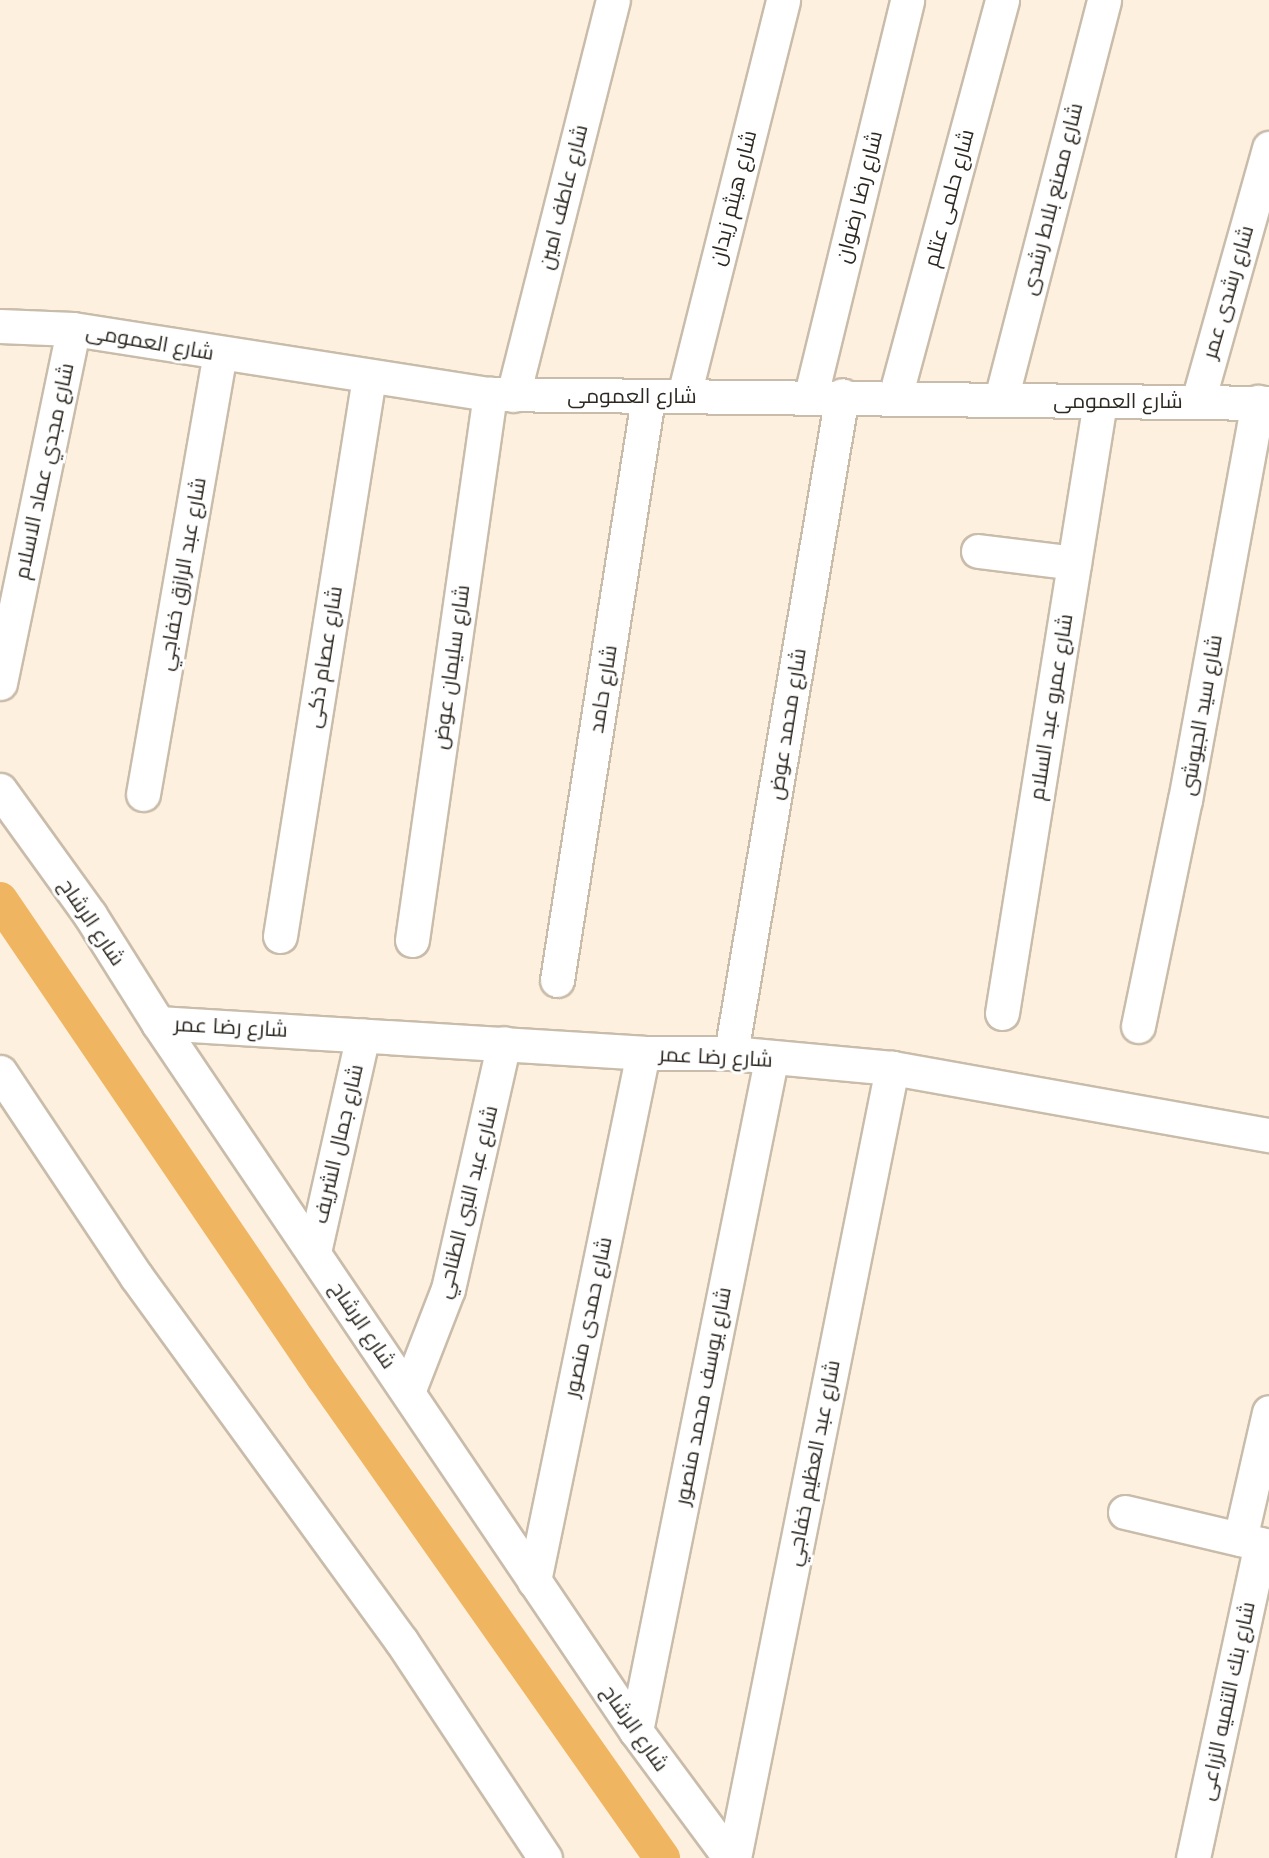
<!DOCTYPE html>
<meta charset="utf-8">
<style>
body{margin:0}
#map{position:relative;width:1269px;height:1858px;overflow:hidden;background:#fef0de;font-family:"PT Sans",Cairo,sans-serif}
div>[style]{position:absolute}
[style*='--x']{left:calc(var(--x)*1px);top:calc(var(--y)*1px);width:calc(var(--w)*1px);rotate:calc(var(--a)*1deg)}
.canal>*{height:36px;margin:-18px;padding:0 18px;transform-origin:18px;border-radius:18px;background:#f0b561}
.roads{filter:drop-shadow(2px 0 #c9bcaa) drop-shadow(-2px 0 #c9bcaa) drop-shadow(0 2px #c9bcaa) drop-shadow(0 -2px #c9bcaa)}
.minor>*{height:33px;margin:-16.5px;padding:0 16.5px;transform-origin:16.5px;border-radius:16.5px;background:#fff}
span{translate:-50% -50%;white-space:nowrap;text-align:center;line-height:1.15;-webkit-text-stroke:6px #fff;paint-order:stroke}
.street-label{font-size:21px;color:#2d2821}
</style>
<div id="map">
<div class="canal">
<div style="--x:0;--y:900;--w:577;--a:55.81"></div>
<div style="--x:324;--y:1377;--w:588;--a:54.9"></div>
</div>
<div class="roads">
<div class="minor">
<div style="--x:0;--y:326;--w:73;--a:2.4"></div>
<div style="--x:73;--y:329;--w:422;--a:8.9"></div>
<div style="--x:490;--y:394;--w:779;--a:0.66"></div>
<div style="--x:513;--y:395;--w:407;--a:-75.8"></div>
<div style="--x:684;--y:395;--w:407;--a:-75.9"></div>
<div style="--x:811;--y:395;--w:406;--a:-76.3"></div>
<div style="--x:895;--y:397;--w:411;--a:-74.9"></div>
<div style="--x:1001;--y:399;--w:412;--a:-75.5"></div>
<div style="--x:1198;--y:401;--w:263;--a:-74.3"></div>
<div style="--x:978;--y:551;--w:97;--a:7.1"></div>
<div style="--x:0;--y:683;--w:361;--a:-78.3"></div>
<div style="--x:0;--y:790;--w:154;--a:54.2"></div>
<div style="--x:90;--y:915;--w:128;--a:57.8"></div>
<div style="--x:158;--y:1023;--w:854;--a:55.98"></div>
<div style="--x:636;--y:1731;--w:158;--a:53.5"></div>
<div style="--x:143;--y:794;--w:447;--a:-80.1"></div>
<div style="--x:280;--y:936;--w:566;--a:-80.95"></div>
<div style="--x:412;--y:940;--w:552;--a:-81.87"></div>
<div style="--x:557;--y:980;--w:589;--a:-81.11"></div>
<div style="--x:1002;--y:1013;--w:619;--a:-80.89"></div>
<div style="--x:158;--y:1023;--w:486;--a:3.5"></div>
<div style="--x:643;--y:1053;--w:88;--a:0"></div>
<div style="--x:731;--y:1053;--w:162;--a:5.3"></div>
<div style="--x:892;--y:1068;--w:383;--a:10.1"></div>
<div style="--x:1138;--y:1026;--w:231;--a:-78.3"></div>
<div style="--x:1185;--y:800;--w:405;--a:-79.6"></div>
<div style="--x:731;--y:1053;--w:667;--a:-80.42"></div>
<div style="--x:0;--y:1072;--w:245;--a:56.3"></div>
<div style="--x:136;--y:1276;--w:452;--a:54"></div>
<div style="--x:402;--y:1642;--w:259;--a:56.5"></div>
<div style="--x:314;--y:1252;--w:222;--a:-77.3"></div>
<div style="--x:408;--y:1392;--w:110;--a:-68.8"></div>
<div style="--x:448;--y:1289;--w:252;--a:-77.2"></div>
<div style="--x:1125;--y:1512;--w:148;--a:13.3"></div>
<div style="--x:1240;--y:1539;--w:130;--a:-77.1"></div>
<div style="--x:534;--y:1581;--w:539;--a:-78.34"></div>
<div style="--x:636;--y:1731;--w:684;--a:-78.62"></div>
<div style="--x:734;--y:1858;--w:806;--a:-78.69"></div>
<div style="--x:1193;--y:1858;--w:321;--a:-77.8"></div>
</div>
</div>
<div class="street-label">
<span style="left:563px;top:197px;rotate:-76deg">شارع عاطف امين</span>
<span style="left:859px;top:197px;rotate:-76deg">شارع رضا رضوان</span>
<span style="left:733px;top:198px;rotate:-76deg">شارع هيثم زيدان</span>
<span style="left:949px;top:198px;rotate:-75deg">شارع حلمى عتلم</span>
<span style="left:1052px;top:199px;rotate:-76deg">شارع مصنع بلاط رشدى</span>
<span style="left:1228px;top:292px;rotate:-74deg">شارع رشدى عمر</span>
<span style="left:150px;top:342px;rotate:10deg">شارع العمومى</span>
<span style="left:632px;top:396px">شارع العمومى</span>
<span style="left:1118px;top:401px">شارع العمومى</span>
<span style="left:44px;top:471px;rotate:-78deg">شارع مجدي عماد الاسلام</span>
<span style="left:182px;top:574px;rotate:-80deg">شارع عبد الرازق خفاجي</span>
<span style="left:324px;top:657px;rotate:-81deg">شارع عصام ذكى</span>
<span style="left:451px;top:667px;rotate:-82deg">شارع سليمان عوض</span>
<span style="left:603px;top:689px;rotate:-81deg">شارع حامد</span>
<span style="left:1051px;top:707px;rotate:-81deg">شارع عمرو عبد السلام</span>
<span style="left:1201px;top:715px;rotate:-80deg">شارع سيد الجيوشى</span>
<span style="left:787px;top:724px;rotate:-81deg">شارع محمد عوض</span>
<span style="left:92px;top:922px;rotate:56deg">شارع الرشاح</span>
<span style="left:231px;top:1027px;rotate:3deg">شارع رضا عمر</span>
<span style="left:716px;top:1057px;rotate:3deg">شارع رضا عمر</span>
<span style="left:338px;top:1144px;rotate:-77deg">شارع جمال الشريف</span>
<span style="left:467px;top:1202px;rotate:-76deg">شارع عبد النبى الطناحي</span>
<span style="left:588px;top:1317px;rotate:-78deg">شارع حمدى منصور</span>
<span style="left:363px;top:1325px;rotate:56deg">شارع الرشاح</span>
<span style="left:703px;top:1396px;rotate:-79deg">شارع يوسف محمد منصور</span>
<span style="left:813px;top:1463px;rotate:-79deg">شارع عبد العظيم خفاجي</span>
<span style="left:1227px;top:1701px;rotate:-78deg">شارع بنك التنميه الزراعى</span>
<span style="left:635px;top:1728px;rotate:55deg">شارع الرشاح</span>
</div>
</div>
